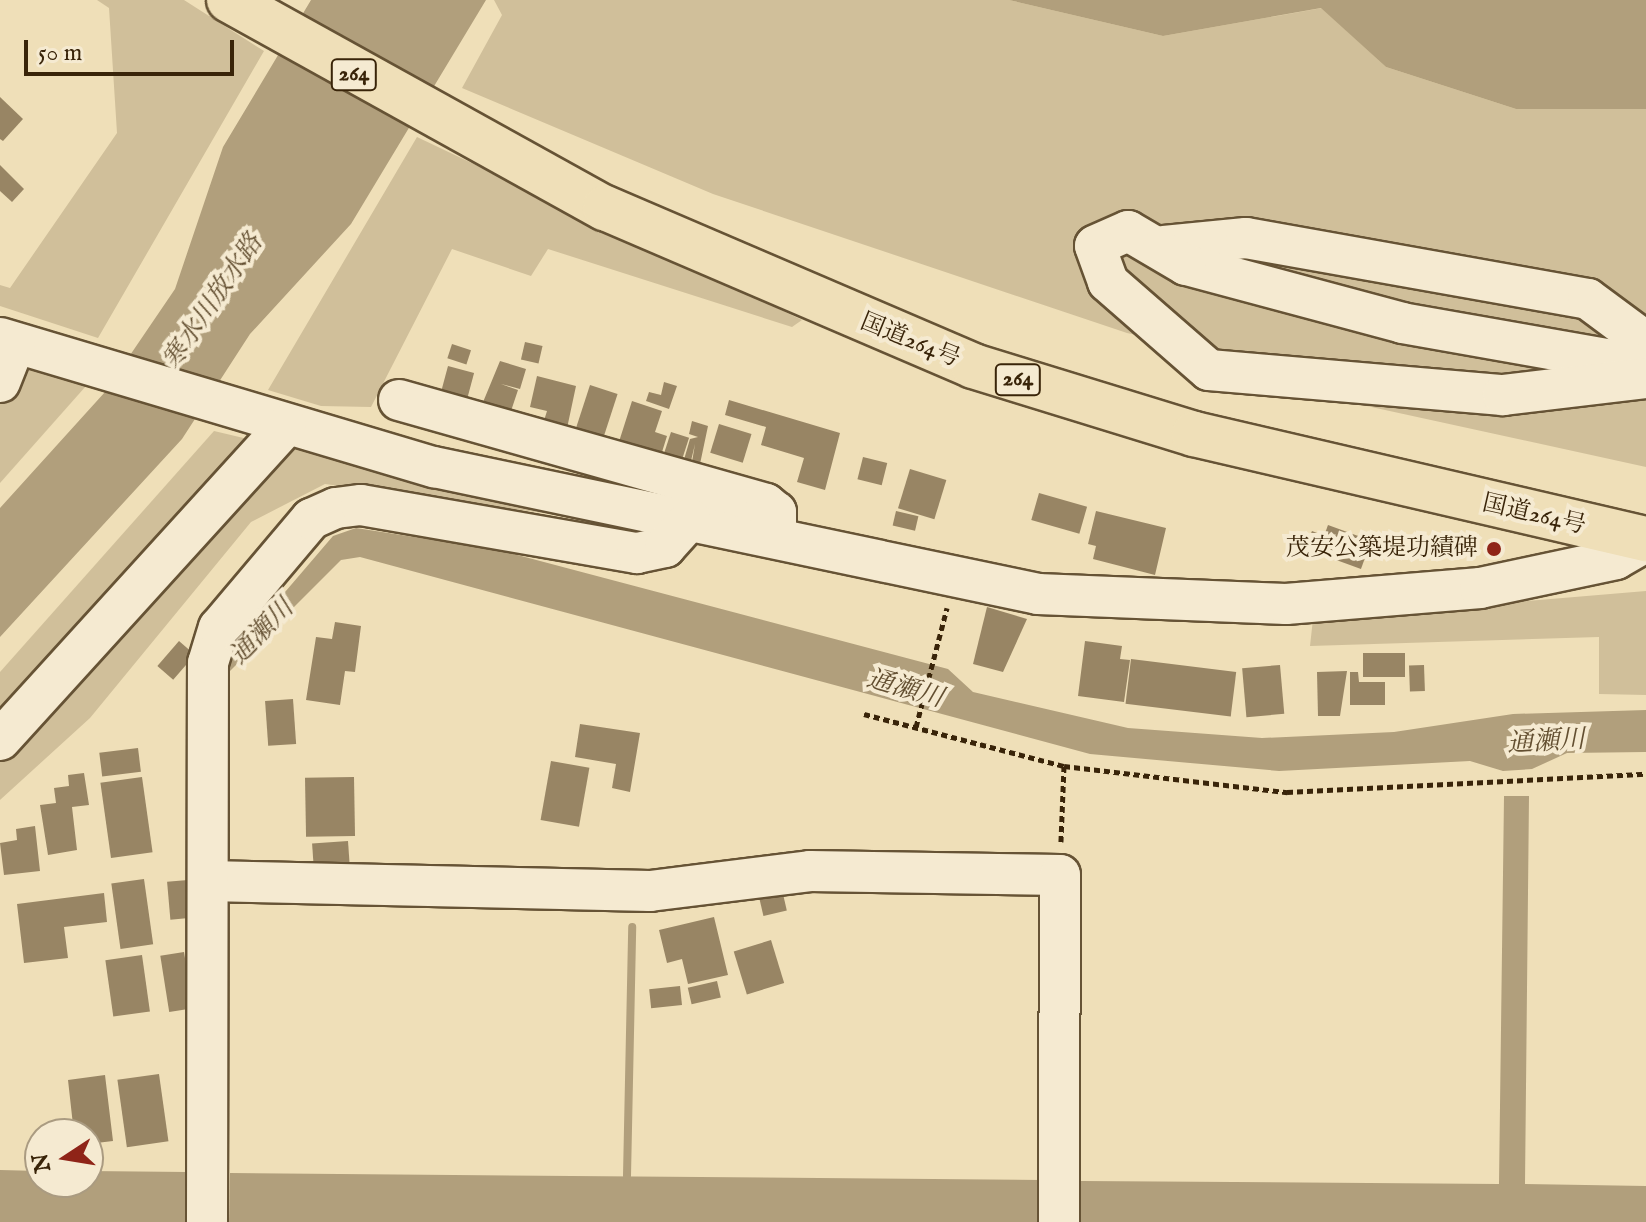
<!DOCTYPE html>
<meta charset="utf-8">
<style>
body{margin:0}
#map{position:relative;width:1646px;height:1222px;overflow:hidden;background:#efdfb8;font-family:"IM FELL English","Noto Serif JP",serif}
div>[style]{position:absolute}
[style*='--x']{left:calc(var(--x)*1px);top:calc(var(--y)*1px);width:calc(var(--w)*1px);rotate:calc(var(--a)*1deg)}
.green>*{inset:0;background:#d0bf9a}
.water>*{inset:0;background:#b19f7c}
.stream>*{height:8px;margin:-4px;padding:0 4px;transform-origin:4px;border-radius:4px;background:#b19f7c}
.building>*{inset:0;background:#988564;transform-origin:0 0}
.path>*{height:5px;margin-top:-2.5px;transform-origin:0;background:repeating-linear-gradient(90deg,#392409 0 6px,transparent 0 10px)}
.roads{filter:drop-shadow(2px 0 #665335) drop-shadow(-2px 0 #665335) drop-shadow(0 2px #665335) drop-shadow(0 -2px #665335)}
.minor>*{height:40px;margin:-20px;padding:0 20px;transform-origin:20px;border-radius:20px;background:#f5ead1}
.highway>*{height:44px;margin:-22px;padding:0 22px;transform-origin:22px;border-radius:22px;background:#efdfb8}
.dots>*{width:22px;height:22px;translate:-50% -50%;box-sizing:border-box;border:4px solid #f5ead1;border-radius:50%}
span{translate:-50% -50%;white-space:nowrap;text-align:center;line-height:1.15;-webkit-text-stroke:8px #f5ead1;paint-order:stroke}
.shield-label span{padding:2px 6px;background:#f5ead1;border:2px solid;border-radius:6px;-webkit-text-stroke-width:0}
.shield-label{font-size:22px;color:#392409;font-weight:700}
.street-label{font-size:24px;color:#392409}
.poi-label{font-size:24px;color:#392409}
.right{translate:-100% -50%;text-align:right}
.water-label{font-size:26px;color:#634f31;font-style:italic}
.north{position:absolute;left:24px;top:1118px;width:80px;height:80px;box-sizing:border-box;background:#f5ead1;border:2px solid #aa9b81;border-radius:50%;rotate:258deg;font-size:22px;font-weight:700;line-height:32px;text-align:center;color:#392409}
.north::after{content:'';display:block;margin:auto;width:28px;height:36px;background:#8f2418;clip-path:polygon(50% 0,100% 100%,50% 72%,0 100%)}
.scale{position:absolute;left:24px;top:40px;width:210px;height:36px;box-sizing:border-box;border:4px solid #392409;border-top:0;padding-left:10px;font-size:24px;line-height:28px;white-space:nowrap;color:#392409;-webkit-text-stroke:6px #f5ead1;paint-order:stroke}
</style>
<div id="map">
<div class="green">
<div style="clip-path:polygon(97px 0,184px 0,264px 51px,98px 338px,0 306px,0 285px,10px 288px,117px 133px,109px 8px)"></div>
<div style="clip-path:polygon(494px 0,1009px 0,1163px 36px,1322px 8px,1386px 67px,1516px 109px,1646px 109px,1646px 467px,1298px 391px,1453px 405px,1127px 333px,713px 194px,462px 88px,502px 15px)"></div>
<div style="clip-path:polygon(417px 137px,802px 320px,792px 327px,548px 249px,531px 276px,452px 249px,371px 407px,321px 406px,268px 390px)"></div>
<div style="clip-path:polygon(33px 365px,86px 386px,0 483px,0 403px)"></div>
<div style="clip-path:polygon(214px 431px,252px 440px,0 718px,0 672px)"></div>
<div style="clip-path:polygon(287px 444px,619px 523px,325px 484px,251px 522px,90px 718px,0 800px,0 755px)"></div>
<div style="clip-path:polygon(1646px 591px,1646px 695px,1599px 694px,1599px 637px,1310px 646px,1313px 619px)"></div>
</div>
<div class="water">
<div style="clip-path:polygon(311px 0,486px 0,351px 224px,250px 334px,182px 439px,0 637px,0 508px,105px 392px,175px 289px,223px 147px)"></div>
<div style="clip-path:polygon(1009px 0,1646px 0,1646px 109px,1516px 109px,1386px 67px,1321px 8px,1163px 36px)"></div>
<div style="clip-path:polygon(356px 528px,499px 550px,948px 669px,973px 692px,1128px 728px,1262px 738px,1394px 732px,1513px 714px,1646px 710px,1646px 752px,1567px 753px,1532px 769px,1503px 771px,1470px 761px,1279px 771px,1090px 754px,360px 557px,341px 560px,226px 675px,226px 661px,333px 536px)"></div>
<div style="clip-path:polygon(1504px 796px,1529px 796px,1525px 1184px,1646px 1186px,1646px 1222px,1080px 1222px,1081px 1181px,1499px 1184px)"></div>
<div style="clip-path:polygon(0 1170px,40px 1171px,40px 1182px,88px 1182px,88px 1171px,187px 1172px,186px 1222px,0 1222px)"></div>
<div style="clip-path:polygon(230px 1173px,1040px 1180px,1040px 1222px,229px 1222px)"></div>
</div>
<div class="stream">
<div style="--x:627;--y:1176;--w:249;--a:-88.8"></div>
</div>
<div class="building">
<div style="clip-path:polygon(0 97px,23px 119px,3px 141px,0 139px)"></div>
<div style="clip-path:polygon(0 165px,24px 189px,12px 202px,0 191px)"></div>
<div style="left:525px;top:342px;width:18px;height:18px;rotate:13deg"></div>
<div style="left:452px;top:344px;width:20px;height:15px;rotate:18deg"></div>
<div style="clip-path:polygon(500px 361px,526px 369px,520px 389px,501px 384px,518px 390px,509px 417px,481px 407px)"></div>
<div style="left:448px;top:366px;width:27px;height:30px;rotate:15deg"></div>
<div style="clip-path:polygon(537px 376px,576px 386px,566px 433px,542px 427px,547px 411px,530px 407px)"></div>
<div style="clip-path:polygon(664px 382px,677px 386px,669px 409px,646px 401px,649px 392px,661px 395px)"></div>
<div style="left:590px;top:385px;width:29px;height:51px;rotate:18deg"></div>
<div style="clip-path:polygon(729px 400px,840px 433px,825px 490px,797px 482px,804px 458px,761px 445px,766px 427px,725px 415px)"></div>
<div style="clip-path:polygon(632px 401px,662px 411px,655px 432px,667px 436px,658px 465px,616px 451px)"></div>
<div style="clip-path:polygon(692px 421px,708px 426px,700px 464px,692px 462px,695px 444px,690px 465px,683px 463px,690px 439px,698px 437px,689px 434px)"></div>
<div style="left:719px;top:424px;width:34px;height:30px;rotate:17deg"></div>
<div style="left:671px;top:432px;width:19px;height:29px;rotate:18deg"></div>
<div style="left:863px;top:457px;width:25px;height:23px;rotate:14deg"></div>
<div style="left:910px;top:469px;width:38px;height:41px;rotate:17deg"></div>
<div style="left:1039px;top:493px;width:50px;height:28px;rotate:16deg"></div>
<div style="left:896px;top:511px;width:23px;height:15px;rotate:13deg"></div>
<div style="clip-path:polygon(1096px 511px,1166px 528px,1155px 575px,1093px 559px,1096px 546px,1088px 544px)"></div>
<div style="left:1328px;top:525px;width:46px;height:30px;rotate:20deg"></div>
<div style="clip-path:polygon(1312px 531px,1322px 535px,1318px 548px,1307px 543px)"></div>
<div style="clip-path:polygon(987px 607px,1027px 619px,1003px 672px,973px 664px)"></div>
<div style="clip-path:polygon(335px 622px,361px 626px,355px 672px,345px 671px,340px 705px,306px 700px,316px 637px,332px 639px)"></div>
<div style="left:179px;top:641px;width:21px;height:33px;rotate:41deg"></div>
<div style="clip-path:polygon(1085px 641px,1122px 646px,1120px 659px,1130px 660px,1124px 702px,1078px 696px)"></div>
<div style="left:1363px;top:653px;width:42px;height:24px"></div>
<div style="left:1131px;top:659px;width:106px;height:45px;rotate:7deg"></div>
<div style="left:1280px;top:665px;width:49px;height:38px;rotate:85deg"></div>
<div style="left:1424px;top:665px;width:26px;height:15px;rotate:88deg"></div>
<div style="clip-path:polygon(1347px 671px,1340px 716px,1318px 716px,1317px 672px)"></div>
<div style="clip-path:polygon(1350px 672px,1358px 672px,1359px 682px,1385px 682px,1385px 705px,1350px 705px)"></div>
<div style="left:293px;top:699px;width:45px;height:28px;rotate:86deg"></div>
<div style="clip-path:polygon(580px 724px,640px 733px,630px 792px,612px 788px,616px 764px,575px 757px)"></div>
<div style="left:138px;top:748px;width:24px;height:39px;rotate:83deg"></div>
<div style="left:551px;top:761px;width:39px;height:60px;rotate:10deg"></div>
<div style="clip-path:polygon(84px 773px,89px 805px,72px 807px,77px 850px,48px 855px,40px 805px,56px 803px,54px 788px,69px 786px,68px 775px)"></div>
<div style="left:142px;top:777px;width:76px;height:42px;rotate:82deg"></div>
<div style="left:354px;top:777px;width:59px;height:49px;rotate:89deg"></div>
<div style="clip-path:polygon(35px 826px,40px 871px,4px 875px,0 843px,17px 840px,16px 829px)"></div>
<div style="left:348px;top:841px;width:29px;height:36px;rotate:86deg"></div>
<div style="left:144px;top:879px;width:66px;height:33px;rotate:82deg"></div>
<div style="left:188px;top:880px;width:38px;height:21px;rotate:85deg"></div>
<div style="clip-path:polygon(104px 893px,107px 922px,64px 927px,68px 958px,24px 963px,17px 904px)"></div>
<div style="left:783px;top:894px;width:17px;height:24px;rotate:77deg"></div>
<div style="clip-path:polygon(714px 917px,728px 975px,688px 984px,682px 959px,667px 963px,659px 930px)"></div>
<div style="left:771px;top:940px;width:45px;height:39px;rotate:73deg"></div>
<div style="left:184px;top:952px;width:57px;height:24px;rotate:81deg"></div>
<div style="left:142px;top:955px;width:57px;height:37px;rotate:82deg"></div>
<div style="left:717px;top:981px;width:17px;height:30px;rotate:77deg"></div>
<div style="left:680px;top:986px;width:19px;height:31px;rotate:84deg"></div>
<div style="left:159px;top:1074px;width:68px;height:42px;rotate:82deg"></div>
<div style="clip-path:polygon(105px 1075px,113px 1141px,88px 1144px,88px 1134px,74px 1134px,68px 1080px)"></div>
</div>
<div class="path">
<div style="--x:864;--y:714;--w:207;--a:14.6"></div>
<div style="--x:1064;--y:766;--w:76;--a:92.3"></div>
<div style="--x:916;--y:727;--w:123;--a:-75.4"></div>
<div style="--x:1064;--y:766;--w:225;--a:6.7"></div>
<div style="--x:1287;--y:792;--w:359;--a:-2.9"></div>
</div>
<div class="roads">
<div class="minor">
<div style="--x:1164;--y:246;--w:82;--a:-5.6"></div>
<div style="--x:1246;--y:238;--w:347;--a:10.1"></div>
<div style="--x:1588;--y:299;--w:72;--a:36.6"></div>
<div style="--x:0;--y:338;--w:453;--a:16.6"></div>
<div style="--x:434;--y:467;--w:617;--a:11.87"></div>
<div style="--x:1038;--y:594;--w:248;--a:2.3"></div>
<div style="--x:1286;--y:604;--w:195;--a:-4.7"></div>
<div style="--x:1480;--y:588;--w:139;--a:-12"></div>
<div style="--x:1616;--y:559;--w:34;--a:-30"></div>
<div style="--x:1646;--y:366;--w:247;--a:-170"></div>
<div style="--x:1403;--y:323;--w:225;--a:-165"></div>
<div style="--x:1186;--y:265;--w:67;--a:-149.6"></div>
<div style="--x:1128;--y:231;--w:36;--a:156"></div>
<div style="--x:1095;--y:246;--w:38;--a:70"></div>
<div style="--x:1108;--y:282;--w:134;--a:41.1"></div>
<div style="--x:1209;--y:370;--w:295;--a:4.9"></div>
<div style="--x:1503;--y:395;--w:144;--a:-6.8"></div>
<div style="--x:0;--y:382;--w:41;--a:-68.5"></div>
<div style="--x:399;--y:400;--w:381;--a:15.8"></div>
<div style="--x:766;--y:504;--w:13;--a:39"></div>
<div style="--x:776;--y:512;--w:25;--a:90"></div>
<div style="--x:0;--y:740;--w:425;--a:-47.7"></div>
<div style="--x:208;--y:881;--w:442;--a:1.3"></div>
<div style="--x:650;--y:891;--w:161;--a:-7.1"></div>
<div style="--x:810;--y:871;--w:250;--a:0.9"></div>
<div style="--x:1060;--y:875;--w:347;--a:90.2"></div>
<div style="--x:207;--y:1222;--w:559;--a:-89.9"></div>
<div style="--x:208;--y:663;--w:37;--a:-73"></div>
<div style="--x:219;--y:628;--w:143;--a:-49.8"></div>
<div style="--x:311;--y:519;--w:27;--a:-24"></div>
<div style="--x:336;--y:508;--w:25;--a:-7"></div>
<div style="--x:361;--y:505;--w:280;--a:9.9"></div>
<div style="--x:637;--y:553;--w:29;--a:-12"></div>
<div style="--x:665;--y:547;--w:38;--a:-48"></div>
</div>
<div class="highway">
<div style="--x:229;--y:0;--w:430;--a:29"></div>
<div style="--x:605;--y:208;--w:400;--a:23.2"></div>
<div style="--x:973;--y:366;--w:231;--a:17.1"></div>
<div style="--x:1194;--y:434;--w:464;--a:13.1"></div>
</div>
</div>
<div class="dots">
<div style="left:1494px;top:549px;background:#8f2418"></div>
</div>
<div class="shield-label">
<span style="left:354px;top:75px">264</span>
<span style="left:1018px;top:380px">264</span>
</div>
<div class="street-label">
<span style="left:910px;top:341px;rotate:22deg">国道264号</span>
<span style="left:1534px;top:515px;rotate:13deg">国道264号</span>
</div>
<div class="poi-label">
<span class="right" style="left:1478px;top:549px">茂安公築堤功績碑</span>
</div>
<div class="water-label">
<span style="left:213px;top:302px;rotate:-56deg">寒水川放水路</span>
<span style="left:262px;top:632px;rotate:-46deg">通瀬川</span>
<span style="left:905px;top:689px;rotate:16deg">通瀬川</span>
<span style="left:1546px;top:742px;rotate:-3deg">通瀬川</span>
</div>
<div class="north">N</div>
<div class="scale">50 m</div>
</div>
